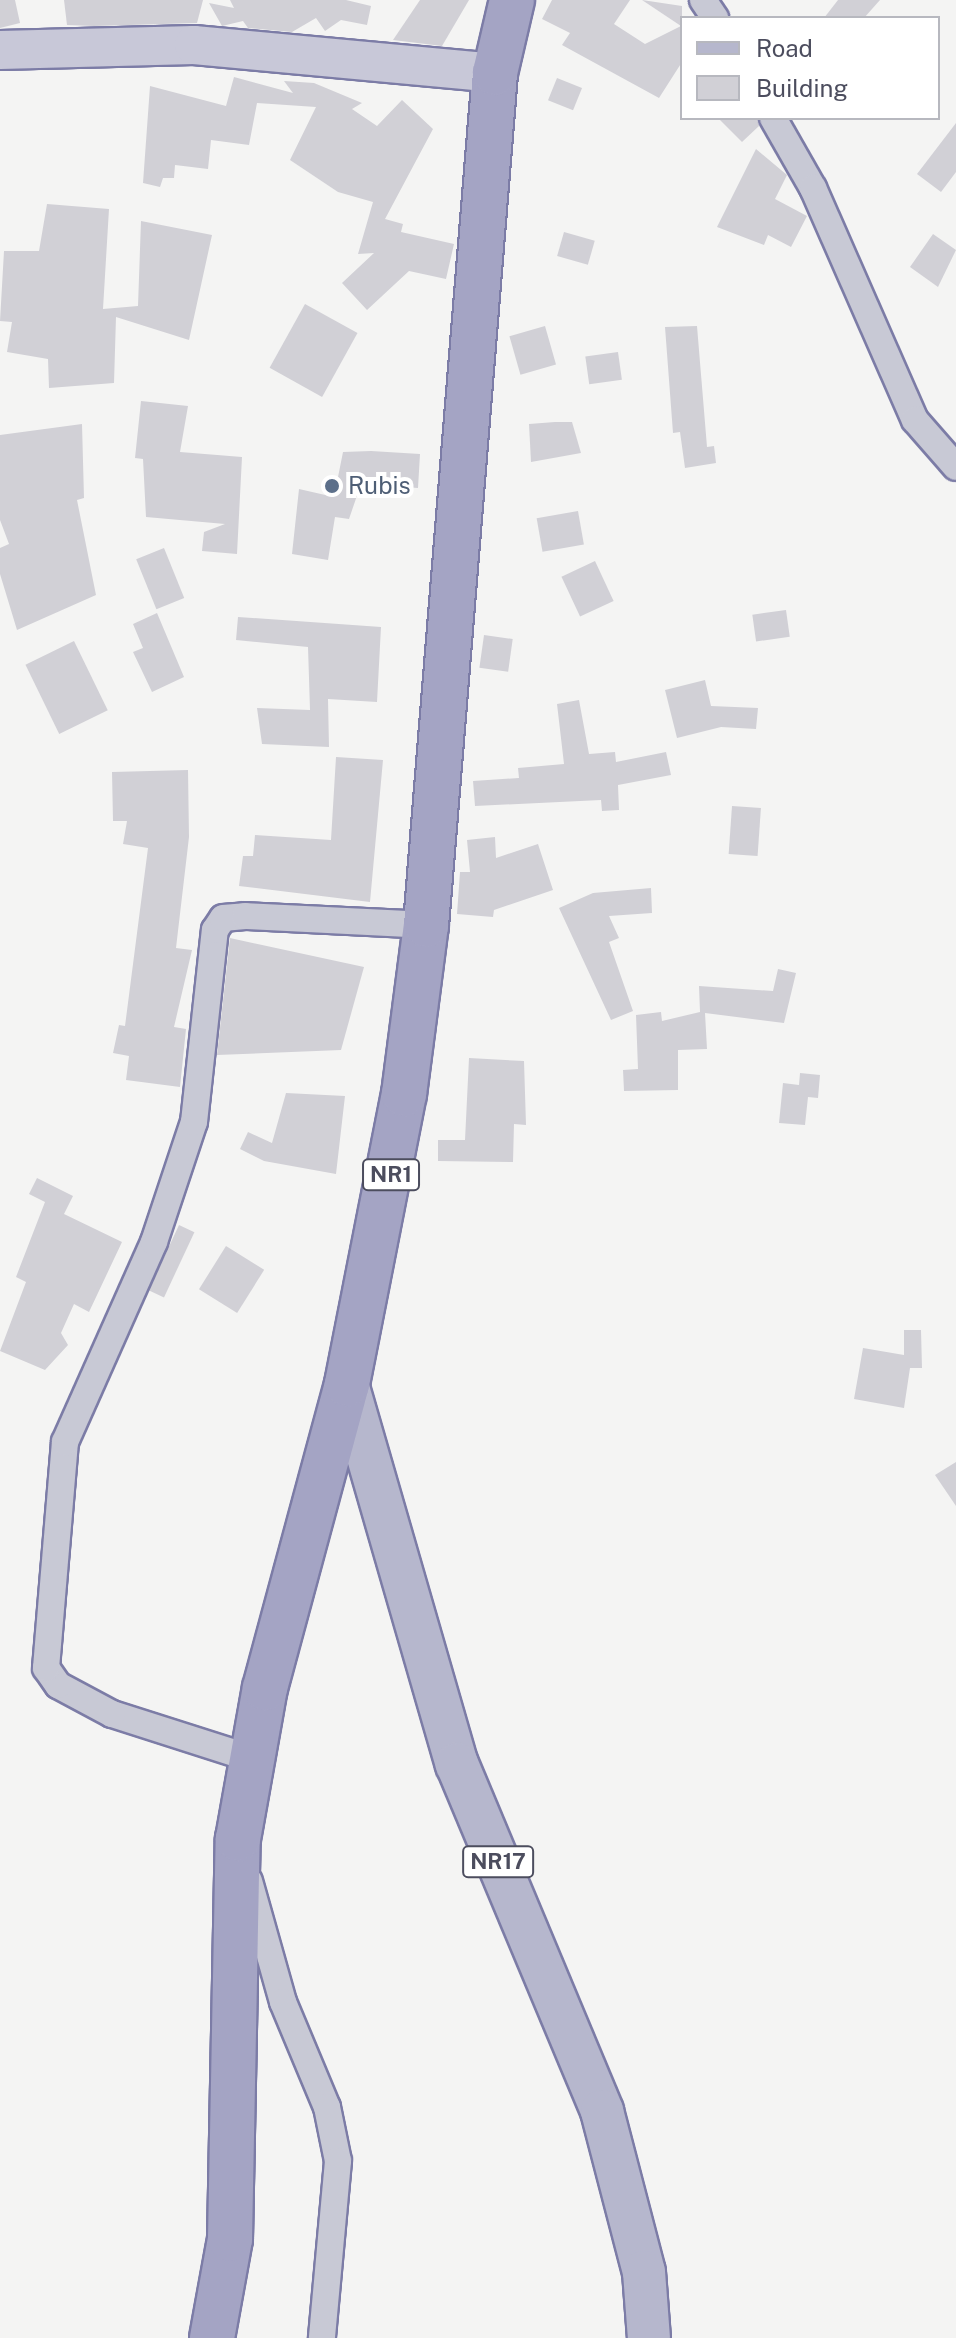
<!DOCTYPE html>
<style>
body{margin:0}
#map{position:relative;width:956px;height:2338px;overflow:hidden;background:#f4f4f3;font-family:"Public Sans",sans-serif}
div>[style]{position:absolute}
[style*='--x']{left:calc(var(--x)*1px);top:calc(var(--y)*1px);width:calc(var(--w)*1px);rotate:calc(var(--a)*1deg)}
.building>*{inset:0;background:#d1d0d6;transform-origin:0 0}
.roads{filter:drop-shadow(2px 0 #7c7ca6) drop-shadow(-2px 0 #7c7ca6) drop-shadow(0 2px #7c7ca6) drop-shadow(0 -2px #7c7ca6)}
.minor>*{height:26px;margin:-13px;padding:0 13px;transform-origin:13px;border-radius:13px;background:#c8c9d5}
.secondary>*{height:38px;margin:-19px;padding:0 19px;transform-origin:19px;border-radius:19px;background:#c8c8d8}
.primary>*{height:42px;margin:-21px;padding:0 21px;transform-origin:21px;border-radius:21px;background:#b6b7cd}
.trunk>*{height:44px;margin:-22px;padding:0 22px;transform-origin:22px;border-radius:22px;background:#a4a4c4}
.dots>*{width:22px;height:22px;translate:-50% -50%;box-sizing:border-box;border:4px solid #fff;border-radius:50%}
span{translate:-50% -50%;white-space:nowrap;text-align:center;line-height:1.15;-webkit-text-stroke:8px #fff;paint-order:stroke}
.shield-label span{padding:2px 6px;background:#fff;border:2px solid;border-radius:6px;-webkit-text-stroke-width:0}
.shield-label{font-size:22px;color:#4c4d5e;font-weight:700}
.service-label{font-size:24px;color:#4e5e75}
.left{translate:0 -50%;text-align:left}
.legend{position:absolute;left:680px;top:16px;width:260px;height:104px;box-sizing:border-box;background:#fff;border:2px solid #b7b8bf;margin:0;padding:10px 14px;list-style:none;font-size:24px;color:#4c4d5e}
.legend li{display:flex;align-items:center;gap:16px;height:40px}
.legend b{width:40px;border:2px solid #b7b8bf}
</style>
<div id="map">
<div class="building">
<div style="clip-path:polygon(0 0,15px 0,20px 23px,0 28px)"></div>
<div style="clip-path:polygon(64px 0,203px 0,197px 23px,94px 26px,67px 25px)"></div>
<div style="clip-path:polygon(230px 0,346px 0,371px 6px,367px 25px,341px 20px,325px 31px,316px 18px,292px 32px,248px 28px,243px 21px,222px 26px,209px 3px,234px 8px)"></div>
<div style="clip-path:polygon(420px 0,469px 0,442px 46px,393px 40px)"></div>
<div style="clip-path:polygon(552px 0,630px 0,614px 24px,645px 44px,681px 26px,642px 0,682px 6px,682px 62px,659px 98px,562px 45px,570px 33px,542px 19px)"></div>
<div style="clip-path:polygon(838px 0,880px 0,864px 18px,824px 18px)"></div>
<div style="clip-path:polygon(234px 77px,293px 93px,284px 81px,314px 83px,362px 103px,352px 109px,377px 126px,402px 100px,433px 129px,385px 219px,403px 224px,401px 232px,454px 244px,446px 279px,409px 271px,367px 310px,342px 283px,374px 253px,358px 254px,373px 202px,338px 192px,290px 160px,316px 107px,257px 103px,249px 145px,211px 140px,208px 169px,175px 165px,174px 178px,163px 178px,160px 187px,143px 183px,150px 86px,226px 106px)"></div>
<div style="left:557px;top:78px;width:27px;height:24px;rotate:22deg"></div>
<div style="clip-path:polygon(718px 118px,757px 118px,759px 126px,742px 142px)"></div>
<div style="clip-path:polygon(956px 123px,956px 172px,941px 192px,917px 174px)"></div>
<div style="clip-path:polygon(756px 149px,787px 175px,775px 199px,807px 216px,791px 247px,768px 235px,764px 245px,717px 227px)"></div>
<div style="clip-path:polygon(47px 204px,109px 209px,103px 309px,138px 306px,141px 221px,212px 235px,189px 340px,116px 317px,114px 383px,49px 388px,48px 359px,7px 352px,12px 322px,0 321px,4px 251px,39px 251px)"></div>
<div style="left:564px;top:232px;width:32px;height:25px;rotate:16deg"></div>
<div style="clip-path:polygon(933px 234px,956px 250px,938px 287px,910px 267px)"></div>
<div style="left:305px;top:304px;width:60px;height:73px;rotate:29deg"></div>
<div style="left:545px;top:326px;width:40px;height:37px;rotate:74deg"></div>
<div style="clip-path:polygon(697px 326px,707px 447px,714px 446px,716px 463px,685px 468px,680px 432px,673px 433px,665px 327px)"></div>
<div style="left:618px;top:352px;width:28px;height:33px;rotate:82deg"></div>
<div style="clip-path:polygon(141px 401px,188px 406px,180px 452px,242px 457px,237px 554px,202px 551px,204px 532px,225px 524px,146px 517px,143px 459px,135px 458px)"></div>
<div style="clip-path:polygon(555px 422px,572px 422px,581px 453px,531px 462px,529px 424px)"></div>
<div style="clip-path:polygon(82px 424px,84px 498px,77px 500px,96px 595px,17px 630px,0 574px,0 548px,9px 544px,0 520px,0 435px)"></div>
<div style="clip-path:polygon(371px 451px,420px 454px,418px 488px,361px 484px,349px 519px,335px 517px,328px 560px,292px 554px,299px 489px,334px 497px,343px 452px)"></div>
<div style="left:578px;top:511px;width:34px;height:42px;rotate:80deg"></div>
<div style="left:164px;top:548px;width:54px;height:30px;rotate:68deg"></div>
<div style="left:595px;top:561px;width:44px;height:37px;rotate:65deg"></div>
<div style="left:786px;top:610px;width:27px;height:34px;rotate:82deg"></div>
<div style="clip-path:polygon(157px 613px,184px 677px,152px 692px,133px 652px,143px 648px,133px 624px)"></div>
<div style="clip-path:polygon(238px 617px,381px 627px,377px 702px,328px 699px,329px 747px,262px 744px,257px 708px,310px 710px,308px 647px,236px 640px)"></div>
<div style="left:484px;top:635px;width:29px;height:33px;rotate:8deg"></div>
<div style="left:74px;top:641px;width:77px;height:54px;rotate:64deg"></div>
<div style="clip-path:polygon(705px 680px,711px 706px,758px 708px,756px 729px,721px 727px,677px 738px,665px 690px)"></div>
<div style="clip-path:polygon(579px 700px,589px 754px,615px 752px,616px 762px,666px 752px,671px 775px,618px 785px,619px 810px,602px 811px,601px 800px,475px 806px,473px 781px,519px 778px,518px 768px,564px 764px,557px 704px)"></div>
<div style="clip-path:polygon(336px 757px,383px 760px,370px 902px,239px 886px,243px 856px,253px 856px,255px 835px,331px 840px)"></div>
<div style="clip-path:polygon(188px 770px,189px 837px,176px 948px,192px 950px,174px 1027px,186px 1029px,180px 1087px,126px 1080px,129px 1056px,113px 1053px,119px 1025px,125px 1026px,148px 848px,123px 844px,127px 821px,113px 821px,112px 772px)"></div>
<div style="left:732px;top:806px;width:29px;height:48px;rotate:4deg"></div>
<div style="clip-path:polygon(495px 837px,496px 858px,538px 844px,553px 890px,494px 910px,493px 917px,457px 914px,460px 872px,470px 872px,467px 840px)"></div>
<div style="clip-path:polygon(651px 888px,652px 913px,609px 916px,619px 938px,609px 942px,633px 1011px,611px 1020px,559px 908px,593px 893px)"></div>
<div style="clip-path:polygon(230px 938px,364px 967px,341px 1050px,217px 1055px)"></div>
<div style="clip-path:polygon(778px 969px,796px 973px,784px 1023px,705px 1013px,707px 1049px,678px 1050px,678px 1090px,624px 1091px,623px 1070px,638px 1069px,636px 1015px,661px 1012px,662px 1021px,700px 1012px,699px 986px,773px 991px)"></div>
<div style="clip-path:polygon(469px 1058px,524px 1061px,526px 1125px,514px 1124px,513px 1162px,438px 1161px,438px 1140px,465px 1140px)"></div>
<div style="clip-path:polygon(800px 1073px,820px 1075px,818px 1098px,808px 1097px,805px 1125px,779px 1123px,783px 1083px,799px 1085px)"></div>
<div style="clip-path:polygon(286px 1093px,345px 1096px,336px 1174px,264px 1161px,240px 1149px,248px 1132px,272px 1143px)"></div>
<div style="clip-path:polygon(37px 1178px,73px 1196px,64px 1214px,122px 1242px,89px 1312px,74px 1304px,61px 1333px,68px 1345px,45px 1370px,0 1351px,26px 1282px,16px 1277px,45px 1202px,29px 1194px)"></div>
<div style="left:179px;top:1225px;width:17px;height:72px;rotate:25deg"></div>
<div style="left:226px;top:1246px;width:45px;height:51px;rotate:32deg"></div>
<div style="clip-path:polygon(904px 1330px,921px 1330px,922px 1368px,910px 1368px,904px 1408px,854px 1399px,863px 1348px,904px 1355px)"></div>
<div style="clip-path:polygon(956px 1462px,956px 1506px,935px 1475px)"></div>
</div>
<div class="roads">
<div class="minor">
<div style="--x:703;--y:0;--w:22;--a:56"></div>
<div style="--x:773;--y:118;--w:81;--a:60.3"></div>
<div style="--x:813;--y:188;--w:253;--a:66.3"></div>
<div style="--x:915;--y:420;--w:62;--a:48.9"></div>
<div style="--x:250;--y:1758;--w:145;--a:-162.3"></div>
<div style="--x:112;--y:1714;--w:61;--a:-151.8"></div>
<div style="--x:58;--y:1685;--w:21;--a:-125"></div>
<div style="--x:46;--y:1668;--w:227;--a:-85.2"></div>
<div style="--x:65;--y:1442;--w:219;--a:-66"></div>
<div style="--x:154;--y:1242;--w:126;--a:-71.6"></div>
<div style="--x:194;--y:1122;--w:193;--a:-83.8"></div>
<div style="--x:215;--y:930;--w:14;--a:-56"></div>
<div style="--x:223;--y:918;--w:22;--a:-5"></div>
<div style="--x:245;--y:916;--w:181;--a:2.8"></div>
<div style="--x:249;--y:1881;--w:126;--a:74.3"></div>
<div style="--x:283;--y:2002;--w:114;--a:67.3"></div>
<div style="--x:327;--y:2107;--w:55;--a:78.5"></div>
<div style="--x:338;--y:2161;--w:178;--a:95.2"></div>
</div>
<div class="secondary">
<div style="--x:0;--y:50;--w:194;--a:-1.5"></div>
<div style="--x:194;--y:45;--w:302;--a:5.3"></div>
</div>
<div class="primary">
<div style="--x:347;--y:1384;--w:396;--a:73.9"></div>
<div style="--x:457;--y:1764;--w:376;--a:67.3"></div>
<div style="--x:602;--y:2111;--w:166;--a:75.4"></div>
<div style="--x:644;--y:2272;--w:66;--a:85.7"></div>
</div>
<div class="trunk">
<div style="--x:212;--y:2338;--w:101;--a:-79.7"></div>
<div style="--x:230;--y:2239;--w:400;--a:-88.9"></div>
<div style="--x:238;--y:1839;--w:153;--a:-79.9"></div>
<div style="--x:265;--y:1688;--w:315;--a:-74.9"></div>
<div style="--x:347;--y:1384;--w:296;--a:-78.9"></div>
<div style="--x:404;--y:1094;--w:170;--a:-82.6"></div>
<div style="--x:426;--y:925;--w:855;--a:-85.37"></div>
<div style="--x:495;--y:73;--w:75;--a:-76.9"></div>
</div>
</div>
<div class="dots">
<div style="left:332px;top:486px;background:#5c6f8a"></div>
</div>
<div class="shield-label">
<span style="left:391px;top:1175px">NR1</span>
<span style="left:498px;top:1862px">NR17</span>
</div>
<div class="service-label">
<span class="left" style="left:348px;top:486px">Rubis</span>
</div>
<ul class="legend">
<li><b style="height:10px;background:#b6b7cd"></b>Road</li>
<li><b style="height:22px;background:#d1d0d6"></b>Building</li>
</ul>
</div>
